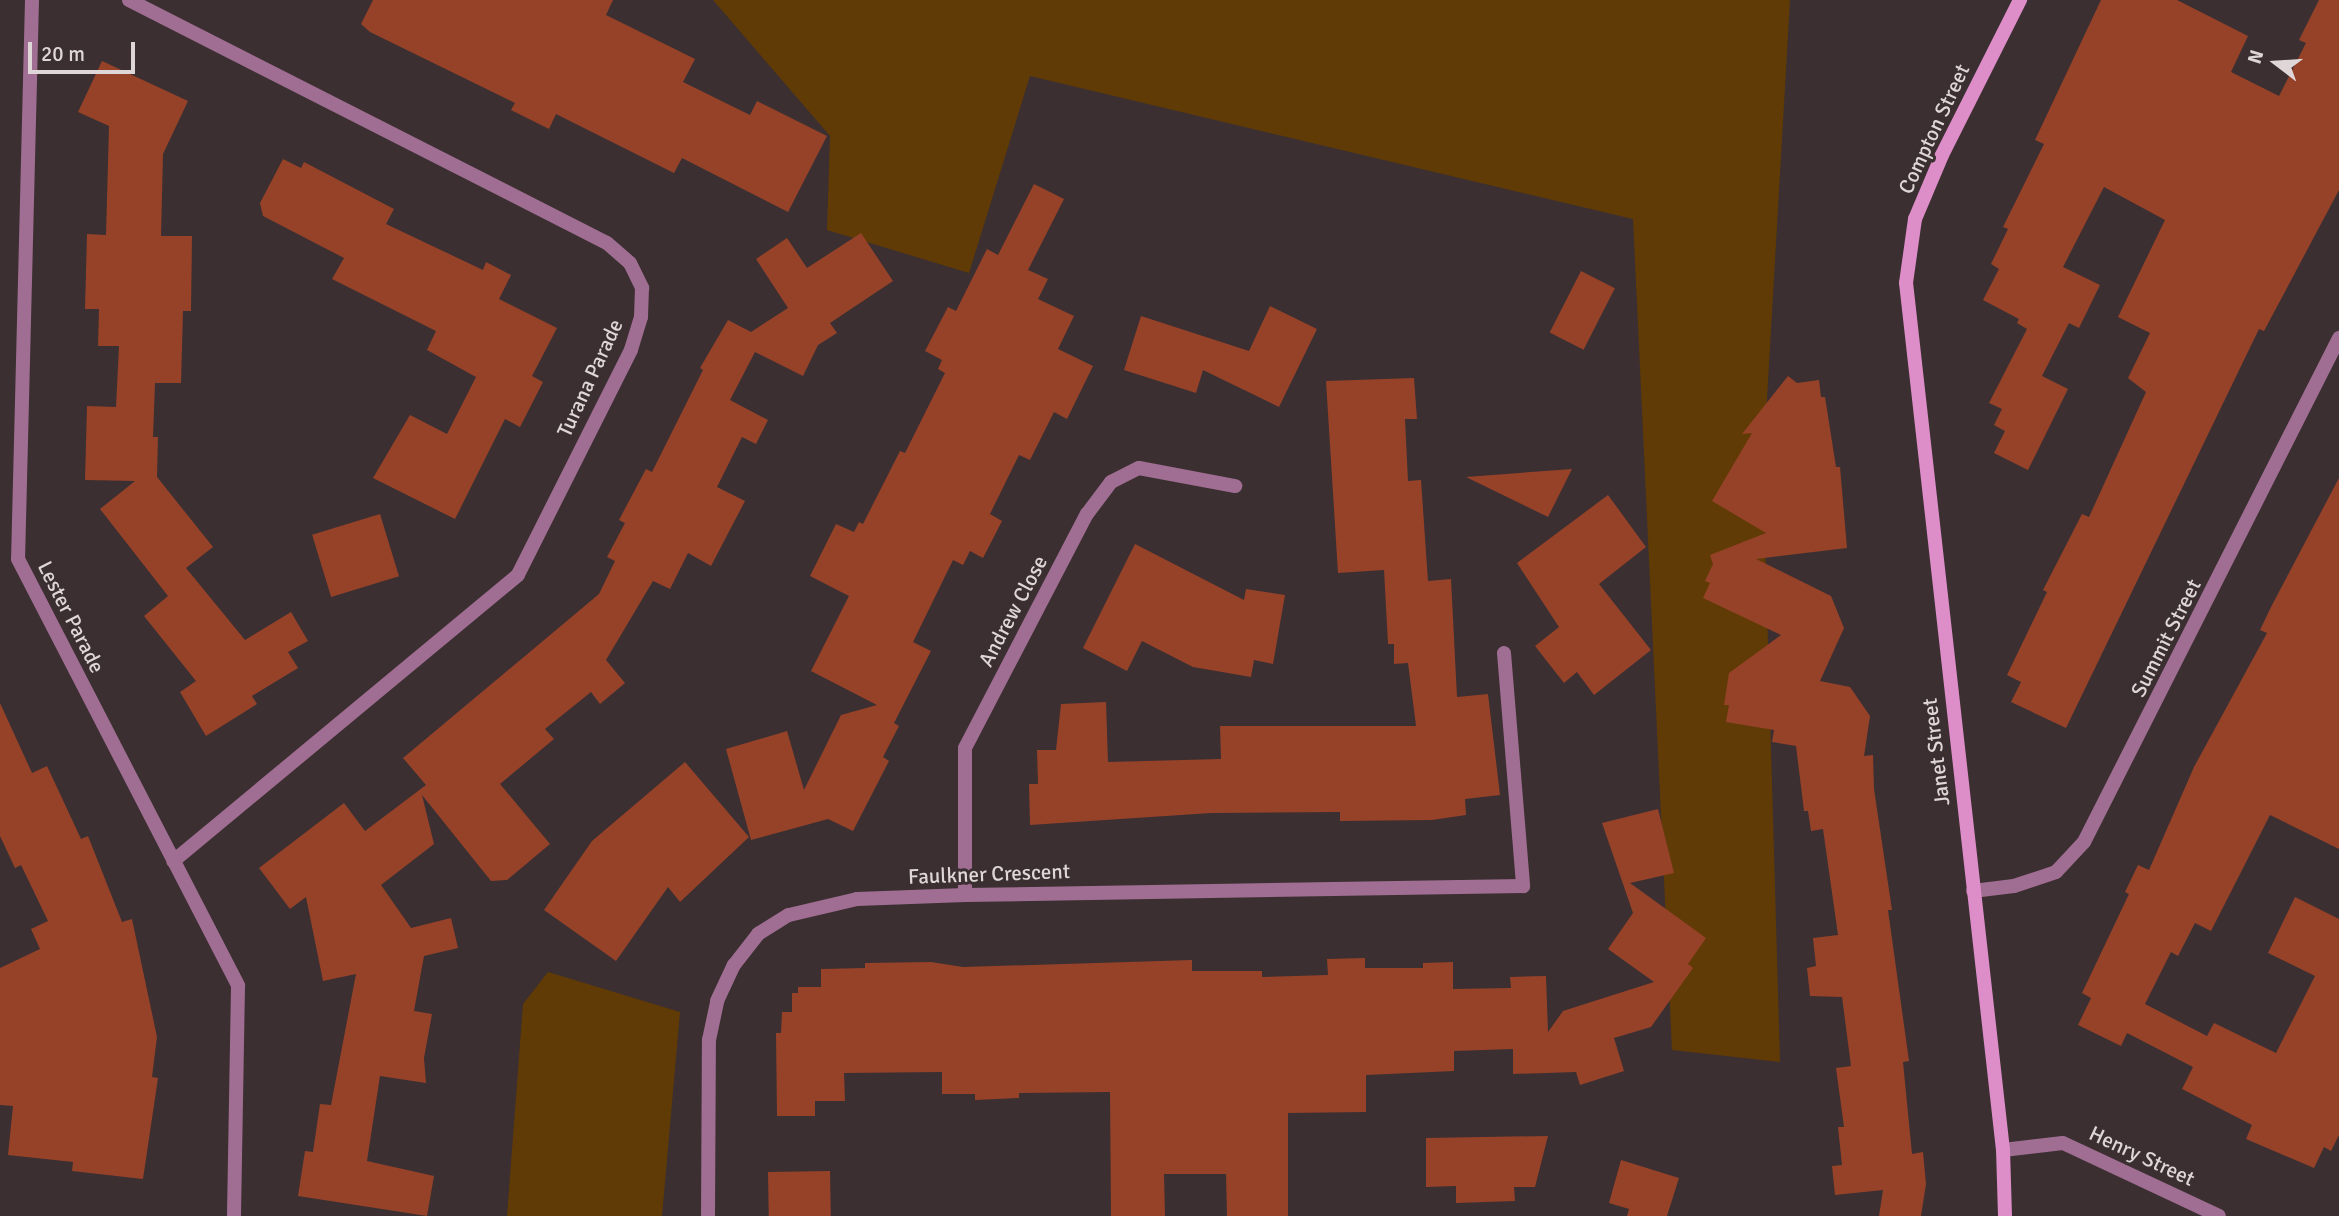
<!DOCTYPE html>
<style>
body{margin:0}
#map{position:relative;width:2339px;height:1216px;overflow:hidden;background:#3b2f31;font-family:Signika,sans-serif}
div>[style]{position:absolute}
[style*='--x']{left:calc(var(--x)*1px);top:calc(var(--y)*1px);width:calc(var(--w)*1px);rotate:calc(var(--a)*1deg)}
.green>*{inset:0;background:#613b05}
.building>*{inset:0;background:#964229;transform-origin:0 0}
.lane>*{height:14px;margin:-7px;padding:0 7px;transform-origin:7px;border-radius:7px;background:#a06e92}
.street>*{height:14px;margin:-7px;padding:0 7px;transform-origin:7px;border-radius:7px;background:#a06e92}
.secondary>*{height:14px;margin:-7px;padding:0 7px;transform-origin:7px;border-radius:7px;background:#dd8dc8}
span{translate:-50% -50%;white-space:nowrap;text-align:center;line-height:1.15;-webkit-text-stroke:6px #3b2f31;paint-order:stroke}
.street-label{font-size:21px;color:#ded6d7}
.north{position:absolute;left:2241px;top:28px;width:70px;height:70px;-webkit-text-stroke:5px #3b2f31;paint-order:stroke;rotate:287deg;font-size:19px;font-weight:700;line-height:28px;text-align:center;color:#ded6d7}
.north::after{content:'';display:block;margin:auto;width:24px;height:32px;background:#ded6d7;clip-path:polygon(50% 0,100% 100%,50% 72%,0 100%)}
.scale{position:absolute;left:28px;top:42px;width:107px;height:32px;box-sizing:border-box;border:4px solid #ded6d7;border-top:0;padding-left:9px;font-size:21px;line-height:24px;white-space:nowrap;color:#ded6d7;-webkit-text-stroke:5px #3b2f31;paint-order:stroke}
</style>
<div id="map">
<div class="green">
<div style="clip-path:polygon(713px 0,1790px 0,1763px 469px,1780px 1062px,1672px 1050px,1633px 219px,1030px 76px,969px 273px,827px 230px,830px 136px)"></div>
<div style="clip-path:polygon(548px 972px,680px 1012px,662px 1216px,507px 1216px,523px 1004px)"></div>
</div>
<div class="building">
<div style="clip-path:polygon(373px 0,613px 0,606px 15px,695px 59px,683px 82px,750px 115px,757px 101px,827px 136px,788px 212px,682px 158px,674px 173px,556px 114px,549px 129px,511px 110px,515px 103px,370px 32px,361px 24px)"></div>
<div style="clip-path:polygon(2101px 0,2177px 0,2248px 36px,2231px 72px,2279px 96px,2306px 43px,2299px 40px,2319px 0,2339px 0,2339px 190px,2264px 331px,2259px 329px,2066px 728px,2011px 702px,2021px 682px,2007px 675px,2047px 592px,2043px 590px,2082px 514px,2089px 517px,2146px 392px,2128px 378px,2150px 333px,2118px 317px,2165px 220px,2104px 187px,2063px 267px,2100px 285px,2079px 328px,2069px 323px,2042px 376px,2068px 389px,2028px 470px,1994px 453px,2005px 431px,1994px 425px,2002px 409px,1989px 403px,2027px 329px,2017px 323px,2019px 319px,1983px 300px,1999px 269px,1991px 264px,2008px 229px,2003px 227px,2044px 144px,2035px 140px)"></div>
<div style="clip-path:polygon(102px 61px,188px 101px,163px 154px,161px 236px,192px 236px,191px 311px,183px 311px,181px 383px,155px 383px,153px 437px,158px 437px,157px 477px,213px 547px,186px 568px,245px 640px,291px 612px,308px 641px,288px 652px,298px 668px,252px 696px,257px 704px,206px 736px,180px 692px,196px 681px,144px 616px,168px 596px,100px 509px,135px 481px,85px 480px,87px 406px,116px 407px,119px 346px,98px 346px,99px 309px,85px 309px,87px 234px,106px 235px,109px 126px,78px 112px)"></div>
<div style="clip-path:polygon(283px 159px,301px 168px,304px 162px,394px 209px,386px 224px,483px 270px,486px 262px,511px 275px,499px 299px,557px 328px,532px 376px,543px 382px,520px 427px,505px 419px,455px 519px,373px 478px,410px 415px,447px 434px,476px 377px,427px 350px,436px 331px,332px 279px,344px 258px,263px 216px,260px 203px)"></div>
<div style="clip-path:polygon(1034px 184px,1064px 199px,1028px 270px,1048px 279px,1038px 299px,1074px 316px,1058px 349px,1093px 366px,1067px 419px,1054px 412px,1030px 460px,1019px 455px,990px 514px,1002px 521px,983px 558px,970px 551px,963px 565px,953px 560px,913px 642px,931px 651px,894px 723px,899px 726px,883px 757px,889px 761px,853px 831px,828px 819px,751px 840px,726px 749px,787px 731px,804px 790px,841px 715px,877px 705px,811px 671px,849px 596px,810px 576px,836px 524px,854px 532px,859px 522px,863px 524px,900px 451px,905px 453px,945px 373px,938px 369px,942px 360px,925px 351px,948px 307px,956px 311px,987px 249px,998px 255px)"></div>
<div style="clip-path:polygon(861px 233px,893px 281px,830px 323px,837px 333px,818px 345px,803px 376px,755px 352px,730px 400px,768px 420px,756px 444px,742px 437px,717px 487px,745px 501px,711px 566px,688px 553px,670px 589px,653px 581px,606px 660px,625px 683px,600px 704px,591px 692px,545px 729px,554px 739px,500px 784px,550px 844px,507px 880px,491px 881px,422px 795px,434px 844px,381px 885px,411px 928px,451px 918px,458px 948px,424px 956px,414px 1011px,432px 1014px,424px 1058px,426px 1083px,380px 1076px,367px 1161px,434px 1176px,427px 1216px,298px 1196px,305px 1151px,313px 1152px,320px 1104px,331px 1105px,356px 974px,323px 981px,306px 897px,290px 909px,259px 868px,344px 803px,365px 831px,426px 785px,403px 758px,599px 594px,615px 561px,607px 557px,625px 523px,619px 520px,646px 469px,652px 472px,703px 370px,700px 368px,728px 320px,751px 332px,788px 308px,756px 259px,787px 238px,807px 268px)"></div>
<div style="left:1581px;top:271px;width:38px;height:69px;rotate:27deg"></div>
<div style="clip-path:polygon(1270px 306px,1317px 329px,1279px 407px,1203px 370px,1196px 393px,1124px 370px,1141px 316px,1249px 351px)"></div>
<div style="clip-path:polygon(1788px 376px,1797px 383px,1819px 380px,1821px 397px,1825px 397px,1836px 467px,1840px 467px,1847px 548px,1756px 559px,1831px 596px,1844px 628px,1820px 681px,1850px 687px,1870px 716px,1864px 756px,1873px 755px,1874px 789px,1892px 910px,1888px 910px,1909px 1061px,1903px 1062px,1912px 1154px,1923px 1152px,1926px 1184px,1921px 1216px,1879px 1216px,1883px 1190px,1835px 1195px,1832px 1166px,1842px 1165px,1838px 1127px,1844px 1127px,1836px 1068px,1851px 1066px,1842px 997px,1810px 996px,1807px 968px,1816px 966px,1813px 938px,1838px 935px,1823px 829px,1811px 831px,1808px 811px,1804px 811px,1796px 746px,1772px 742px,1774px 730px,1726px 722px,1729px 705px,1724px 705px,1729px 673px,1781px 635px,1703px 598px,1710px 583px,1705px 581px,1713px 564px,1710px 555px,1766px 533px,1712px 501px,1752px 433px,1742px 434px)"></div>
<div style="clip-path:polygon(1414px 378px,1417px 419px,1405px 419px,1408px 481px,1421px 480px,1428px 581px,1451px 579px,1457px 697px,1488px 694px,1500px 795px,1465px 799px,1466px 815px,1432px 820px,1340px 821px,1340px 812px,1211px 813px,1030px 825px,1029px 784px,1038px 784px,1037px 750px,1056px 750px,1061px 704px,1106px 702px,1108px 762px,1221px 759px,1220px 726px,1416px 726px,1408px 663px,1394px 664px,1394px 644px,1388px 644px,1384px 570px,1338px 573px,1326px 381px)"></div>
<div style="clip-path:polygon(1572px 469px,1548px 517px,1466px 477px)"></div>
<div style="clip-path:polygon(2339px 478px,2339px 849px,2270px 815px,2211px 931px,2195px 923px,2178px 956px,2171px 952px,2145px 1004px,2207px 1036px,2214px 1023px,2276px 1053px,2315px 976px,2268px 953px,2295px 897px,2339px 919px,2339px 1135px,2331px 1151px,2324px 1147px,2314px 1168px,2246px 1139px,2252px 1125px,2182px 1089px,2193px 1067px,2127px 1033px,2121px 1046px,2078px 1025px,2091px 998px,2082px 993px,2129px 894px,2125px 892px,2138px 865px,2149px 870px,2194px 767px,2267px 633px,2260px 630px,2271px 607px)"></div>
<div style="clip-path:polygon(1608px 495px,1646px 547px,1599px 584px,1651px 650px,1594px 695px,1577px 672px,1564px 683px,1535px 646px,1559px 627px,1517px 563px)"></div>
<div style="left:380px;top:514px;width:65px;height:71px;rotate:73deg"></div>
<div style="clip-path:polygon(1135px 544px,1244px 600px,1246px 589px,1285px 595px,1273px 664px,1254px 660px,1251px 677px,1193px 667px,1142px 641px,1127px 671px,1083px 648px)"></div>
<div style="clip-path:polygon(0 703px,32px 773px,47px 766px,81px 839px,88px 836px,122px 922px,132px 919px,157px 1037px,152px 1077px,158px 1078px,143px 1179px,72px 1171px,73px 1162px,8px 1155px,13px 1106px,0 1105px,0 968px,40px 949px,31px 929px,48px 921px,21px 865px,15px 868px,0 836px)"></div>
<div style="clip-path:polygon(685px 762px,749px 837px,680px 902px,668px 887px,616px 961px,544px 910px,592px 841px)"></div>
<div style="clip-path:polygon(1658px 809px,1674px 873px,1630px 883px,1706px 938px,1688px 964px,1693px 968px,1651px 1027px,1614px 1038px,1624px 1071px,1580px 1085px,1576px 1072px,1513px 1074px,1513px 1049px,1454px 1051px,1454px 1071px,1366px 1075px,1366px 1112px,1288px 1113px,1288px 1216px,1227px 1216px,1226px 1174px,1164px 1174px,1165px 1216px,1111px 1216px,1110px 1092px,1019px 1093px,1019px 1098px,975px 1100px,975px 1094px,942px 1094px,942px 1072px,844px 1073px,845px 1101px,815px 1101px,815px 1116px,777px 1116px,776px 1033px,781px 1033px,782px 1012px,792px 1012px,792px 993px,798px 993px,798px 987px,821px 987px,821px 969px,865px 968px,865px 963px,931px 962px,963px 967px,1192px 960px,1192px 971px,1262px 971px,1262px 977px,1328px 975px,1327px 959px,1365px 958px,1365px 968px,1423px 968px,1423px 963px,1453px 962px,1453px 989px,1511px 988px,1510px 977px,1546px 976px,1548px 1032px,1563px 1011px,1654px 982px,1608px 949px,1633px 913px,1602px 823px)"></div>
<div style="clip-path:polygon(1548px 1136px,1535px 1187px,1514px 1187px,1515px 1201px,1456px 1203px,1456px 1186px,1426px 1187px,1426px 1138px)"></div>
<div style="clip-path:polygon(1621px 1160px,1679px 1178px,1667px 1216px,1627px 1216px,1629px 1209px,1609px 1203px)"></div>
<div style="left:830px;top:1171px;width:45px;height:62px;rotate:89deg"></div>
</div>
<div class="lane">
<div style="--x:1504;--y:653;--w:234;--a:85.3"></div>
</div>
<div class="street">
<div style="--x:32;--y:0;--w:559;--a:91.43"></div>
<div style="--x:18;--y:559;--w:480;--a:62.7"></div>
<div style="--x:238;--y:986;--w:230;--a:91"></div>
<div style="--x:129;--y:0;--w:536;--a:26.95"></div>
<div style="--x:607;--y:243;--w:30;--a:41"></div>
<div style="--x:630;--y:263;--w:28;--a:64"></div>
<div style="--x:642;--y:288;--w:29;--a:92"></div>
<div style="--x:641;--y:317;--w:34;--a:107"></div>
<div style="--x:631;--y:350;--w:252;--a:116.7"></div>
<div style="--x:518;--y:575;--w:448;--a:140.3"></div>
<div style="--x:1973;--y:891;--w:41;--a:-7"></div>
<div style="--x:2014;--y:886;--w:44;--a:-18.4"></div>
<div style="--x:2056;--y:872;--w:41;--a:-47"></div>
<div style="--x:2084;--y:842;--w:565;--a:-63.16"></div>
<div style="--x:965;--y:895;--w:147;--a:-90"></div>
<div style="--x:965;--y:748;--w:264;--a:-62.5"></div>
<div style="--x:1087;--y:514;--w:40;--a:-53"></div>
<div style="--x:1111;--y:482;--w:31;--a:-27"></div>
<div style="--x:1139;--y:468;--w:98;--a:10.6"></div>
<div style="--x:2003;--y:1150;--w:60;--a:-6.7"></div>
<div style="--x:2063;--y:1143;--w:172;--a:25.1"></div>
<div style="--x:708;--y:1216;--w:176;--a:-89.7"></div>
<div style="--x:709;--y:1040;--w:40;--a:-78"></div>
<div style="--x:717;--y:1001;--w:40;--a:-65"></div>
<div style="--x:734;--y:965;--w:39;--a:-52"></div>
<div style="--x:758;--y:934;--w:36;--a:-32"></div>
<div style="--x:789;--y:915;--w:70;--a:-13.2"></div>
<div style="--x:857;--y:899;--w:108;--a:-2.1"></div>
<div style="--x:965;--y:895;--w:558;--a:-0.92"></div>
</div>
<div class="secondary">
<div style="--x:2005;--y:1216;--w:66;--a:-91.7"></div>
<div style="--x:2003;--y:1150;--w:872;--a:-96.38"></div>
<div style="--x:1906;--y:283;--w:65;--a:-82"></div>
<div style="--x:1915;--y:219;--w:69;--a:-67.1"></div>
<div style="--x:1942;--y:155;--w:174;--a:-63.3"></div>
</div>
<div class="street-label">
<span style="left:1934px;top:129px;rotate:-65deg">Compton Street</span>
<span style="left:590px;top:378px;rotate:-65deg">Turana Parade</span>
<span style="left:1013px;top:611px;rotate:-62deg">Andrew Close</span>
<span style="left:71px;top:617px;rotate:63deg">Lester Parade</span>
<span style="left:2166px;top:638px;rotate:-63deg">Summit Street</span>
<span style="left:1936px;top:752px;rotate:-97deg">Janet Street</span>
<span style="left:989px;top:874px;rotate:-2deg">Faulkner Crescent</span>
<span style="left:2142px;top:1156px;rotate:25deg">Henry Street</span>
</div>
<div class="north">N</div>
<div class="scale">20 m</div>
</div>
